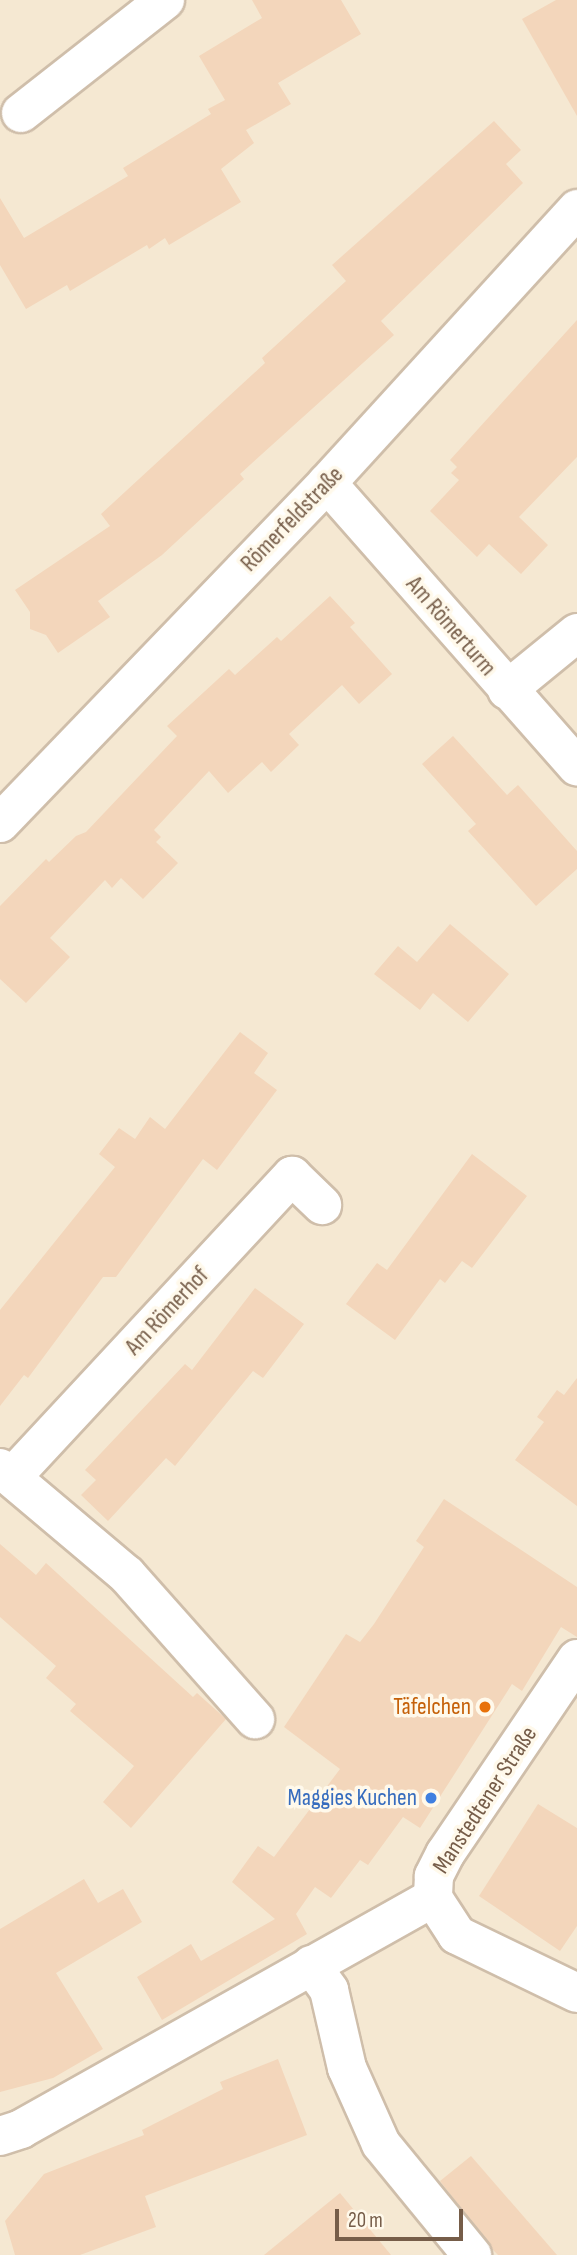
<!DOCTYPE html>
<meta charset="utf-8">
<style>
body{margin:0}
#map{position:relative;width:577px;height:2255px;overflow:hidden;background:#fdf5e4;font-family:"Sofia Sans Condensed",sans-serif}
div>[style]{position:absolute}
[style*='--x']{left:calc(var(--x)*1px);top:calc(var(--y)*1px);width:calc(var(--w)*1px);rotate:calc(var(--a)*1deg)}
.residential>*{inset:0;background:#f5e8d2;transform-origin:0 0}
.building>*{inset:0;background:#f3d6bb}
.roads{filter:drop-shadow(2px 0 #cfbeaa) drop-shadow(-2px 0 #cfbeaa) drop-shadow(0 2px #cfbeaa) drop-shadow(0 -2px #cfbeaa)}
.street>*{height:38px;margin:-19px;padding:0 19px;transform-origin:19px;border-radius:19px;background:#fff}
.secondary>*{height:38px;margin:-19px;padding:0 19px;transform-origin:19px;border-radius:19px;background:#fff}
.dots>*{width:19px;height:19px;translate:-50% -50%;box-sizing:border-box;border:4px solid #fff9eb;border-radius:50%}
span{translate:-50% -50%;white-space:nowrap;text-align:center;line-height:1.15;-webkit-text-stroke:7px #fff9eb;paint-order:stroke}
.street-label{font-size:24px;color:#765d49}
.food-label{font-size:24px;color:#c56008}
.right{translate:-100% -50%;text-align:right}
.shop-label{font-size:24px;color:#366cbe}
.scale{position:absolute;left:335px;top:2209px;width:128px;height:32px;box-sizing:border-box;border:4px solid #765d49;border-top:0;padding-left:9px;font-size:21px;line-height:24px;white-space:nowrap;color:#765d49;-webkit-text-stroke:5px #fff9eb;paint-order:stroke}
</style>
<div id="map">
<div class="residential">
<div style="left:0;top:0;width:577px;height:2255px"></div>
</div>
<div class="building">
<div style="clip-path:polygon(252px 0,341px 0,361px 34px,278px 83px,291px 104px,246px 130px,254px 143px,221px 169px,241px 202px,169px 245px,165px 238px,149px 249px,147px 245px,70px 291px,67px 285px,26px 309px,0 265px,0 198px,24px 238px,128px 176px,123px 168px,211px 114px,208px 109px,225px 100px,199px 56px,262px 18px)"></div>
<div style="clip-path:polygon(556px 0,577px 0,577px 116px,522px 19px)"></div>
<div style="clip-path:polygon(494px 121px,521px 150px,506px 164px,523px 183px,381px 321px,394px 335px,240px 474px,244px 479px,162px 555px,98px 601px,110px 617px,58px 653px,46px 635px,30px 629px,30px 612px,15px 590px,110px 526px,101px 514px,265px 363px,262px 358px,346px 281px,332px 265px)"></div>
<div style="clip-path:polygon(577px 320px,577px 457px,519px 517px,548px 545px,521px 574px,489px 544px,477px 557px,430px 511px,459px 480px,451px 473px,457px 467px,450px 460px)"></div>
<div style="clip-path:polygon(330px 596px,355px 623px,350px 627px,392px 674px,359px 704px,342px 685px,289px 734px,299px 745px,271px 772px,262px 762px,228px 793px,209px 771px,154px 830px,161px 837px,156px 842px,178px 863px,143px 899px,121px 878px,112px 888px,105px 880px,50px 938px,70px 957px,26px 1003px,0 979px,0 906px,46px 859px,49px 862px,76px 836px,86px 832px,177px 736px,167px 726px,229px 669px,235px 675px,277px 637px,281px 641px)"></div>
<div style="clip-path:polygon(453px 736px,507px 795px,518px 785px,577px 851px,577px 869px,536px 906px,468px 831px,476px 824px,422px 764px)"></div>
<div style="clip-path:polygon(450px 924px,509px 974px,468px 1022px,433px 993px,420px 1010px,374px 974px,398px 946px,417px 962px)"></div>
<div style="clip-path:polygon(240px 1032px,268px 1053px,254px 1073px,277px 1090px,217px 1170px,203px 1159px,116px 1277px,103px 1277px,28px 1378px,24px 1375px,0 1406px,0 1310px,115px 1167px,99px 1154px,119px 1128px,135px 1139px,150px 1117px,165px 1129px)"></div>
<div style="clip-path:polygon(472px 1154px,527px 1196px,472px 1268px,462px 1261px,445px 1283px,440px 1279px,395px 1340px,346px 1304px,377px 1263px,387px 1270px)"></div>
<div style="clip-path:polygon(255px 1288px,304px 1324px,263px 1378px,253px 1371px,175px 1466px,166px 1458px,108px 1521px,81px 1495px,96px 1480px,85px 1470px,185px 1364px,192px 1370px)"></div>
<div style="clip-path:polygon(577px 1378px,577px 1506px,515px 1460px,544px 1422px,537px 1417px,557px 1390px,564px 1395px)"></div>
<div style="clip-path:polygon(444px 1499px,577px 1587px,577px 1637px,561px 1627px,522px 1691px,512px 1684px,420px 1828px,403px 1817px,368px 1865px,360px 1860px,331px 1898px,315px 1887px,296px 1914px,307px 1934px,162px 2020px,137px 1977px,191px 1944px,201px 1961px,275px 1919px,232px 1882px,258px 1846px,274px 1857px,340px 1769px,284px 1727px,346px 1634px,360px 1642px,374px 1624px,424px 1547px,416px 1541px)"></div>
<div style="clip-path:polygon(0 1544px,36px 1575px,46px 1563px,193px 1697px,197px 1693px,226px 1719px,131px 1828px,103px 1802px,134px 1766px,70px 1711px,76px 1704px,46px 1678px,56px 1666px,0 1617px)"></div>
<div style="clip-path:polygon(538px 1804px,577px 1828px,577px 1926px,560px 1951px,479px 1896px)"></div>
<div style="clip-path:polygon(84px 1879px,98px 1903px,123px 1889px,142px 1922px,56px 1973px,103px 2049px,53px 2078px,0 2092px,0 1929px)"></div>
<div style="clip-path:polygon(278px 2059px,307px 2135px,145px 2196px,156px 2227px,80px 2255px,15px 2255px,5px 2221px,44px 2174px,144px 2135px,142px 2130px,223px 2089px,220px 2082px)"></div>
<div style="clip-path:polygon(471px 2156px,557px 2255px,498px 2255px,493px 2250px,440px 2181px)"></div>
<div style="clip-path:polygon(340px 2193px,391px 2255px,264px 2255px)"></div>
</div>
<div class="roads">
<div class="street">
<div style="--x:21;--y:113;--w:183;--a:-38.1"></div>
<div style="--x:327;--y:483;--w:378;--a:48.6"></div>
<div style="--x:507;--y:690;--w:90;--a:-39.2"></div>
<div style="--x:0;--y:823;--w:472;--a:-46.1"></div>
<div style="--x:327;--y:483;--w:371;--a:-47.6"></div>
<div style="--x:0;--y:1468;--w:166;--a:40.1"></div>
<div style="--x:127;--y:1575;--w:193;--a:48.4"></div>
<div style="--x:13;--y:1476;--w:410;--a:-47.1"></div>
<div style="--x:292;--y:1176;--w:42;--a:44"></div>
<div style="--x:311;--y:1965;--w:31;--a:54"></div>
<div style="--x:329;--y:1990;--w:80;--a:77"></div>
<div style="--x:347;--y:2068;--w:83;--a:65.9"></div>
<div style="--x:381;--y:2144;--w:144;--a:50.7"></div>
</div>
<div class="secondary">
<div style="--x:577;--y:1659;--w:235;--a:124.1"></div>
<div style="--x:445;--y:1854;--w:25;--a:117"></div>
<div style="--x:434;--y:1876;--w:22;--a:93"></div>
<div style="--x:433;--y:1898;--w:44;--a:57"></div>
<div style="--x:457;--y:1935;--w:133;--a:25.8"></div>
<div style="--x:0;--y:2136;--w:22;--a:-18"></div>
<div style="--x:21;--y:2129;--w:472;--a:-29.3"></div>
</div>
</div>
<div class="dots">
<div style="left:485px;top:1707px;background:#e8710a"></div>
<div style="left:431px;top:1798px;background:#3f7fe0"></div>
</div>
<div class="street-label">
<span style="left:292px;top:519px;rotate:-46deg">Römerfeldstraße</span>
<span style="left:451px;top:626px;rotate:49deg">Am Römerturm</span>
<span style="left:167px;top:1311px;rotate:-47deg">Am Römerhof</span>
<span style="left:485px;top:1800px;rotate:-57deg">Manstedtener Straße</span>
</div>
<div class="food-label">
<span class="right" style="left:471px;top:1707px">Täfelchen</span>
</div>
<div class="shop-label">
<span class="right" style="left:417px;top:1798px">Maggies Kuchen</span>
</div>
<div class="scale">20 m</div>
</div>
